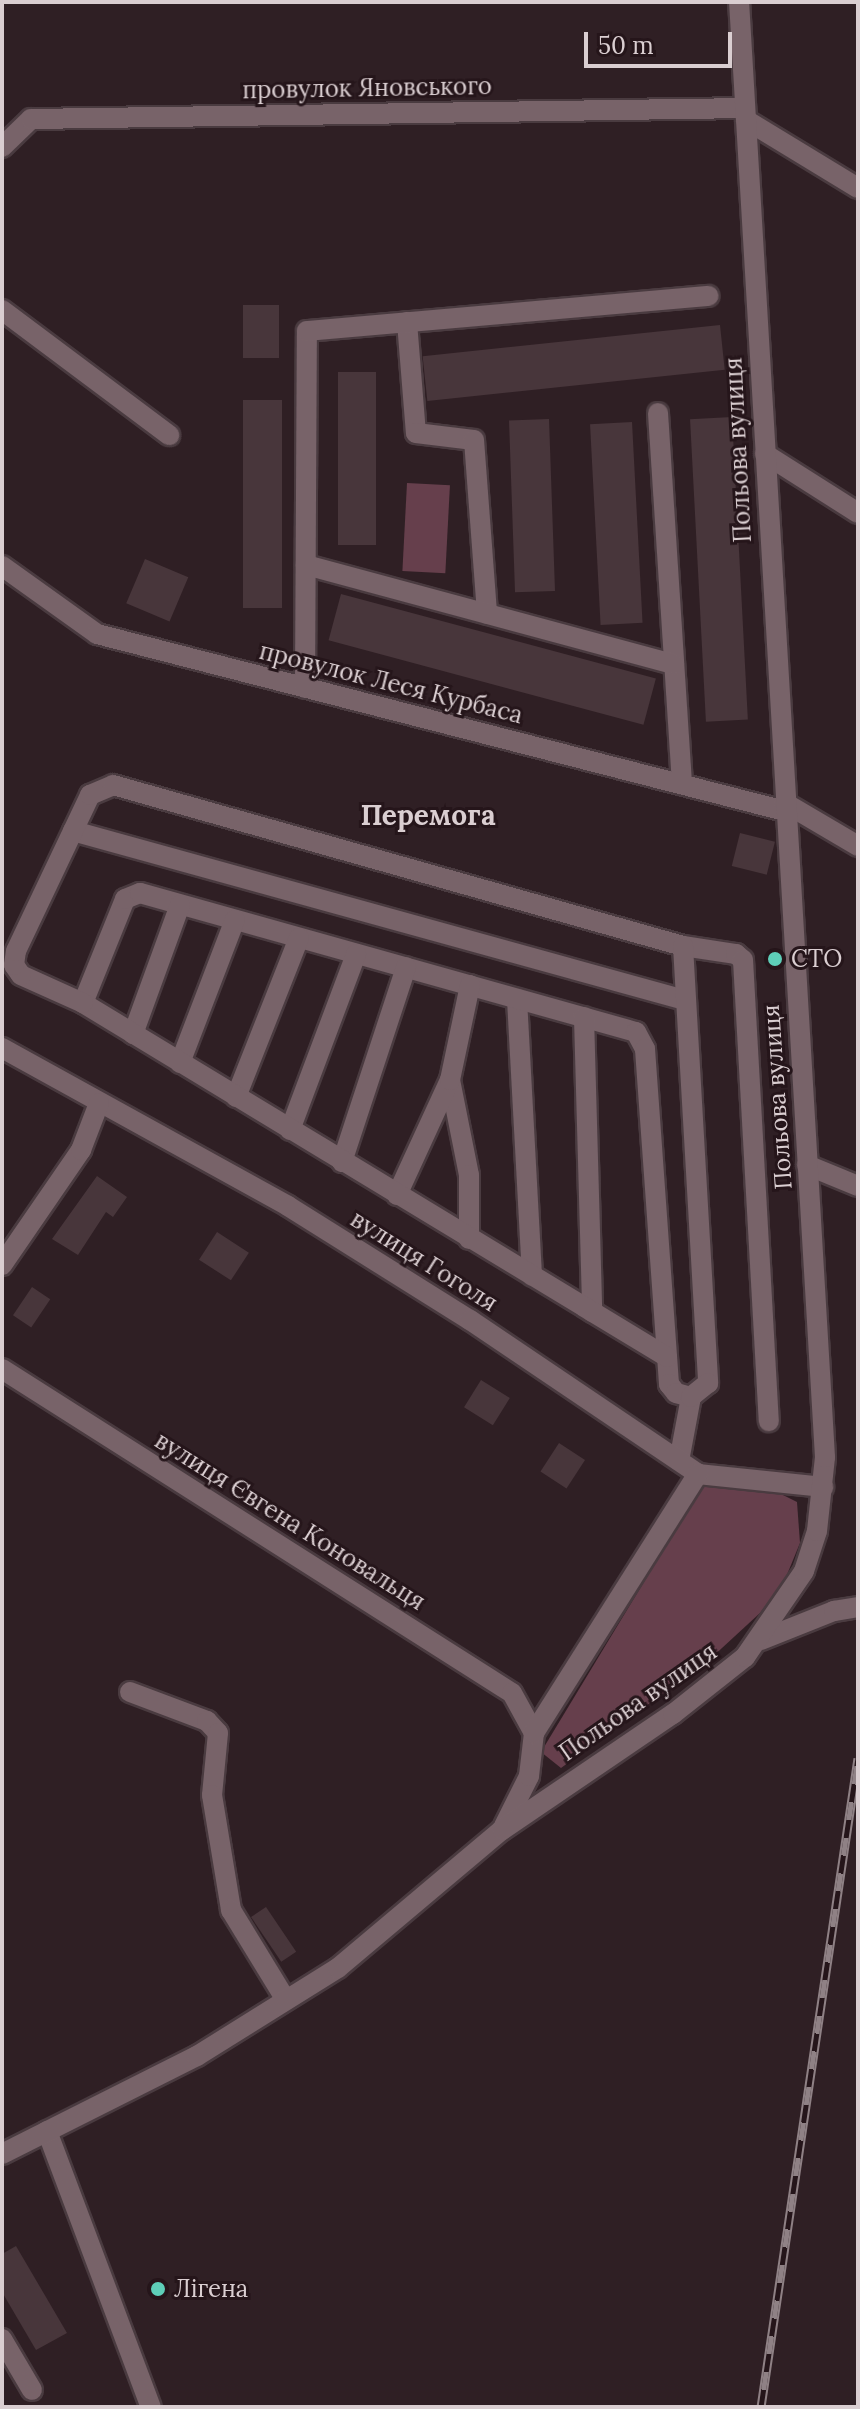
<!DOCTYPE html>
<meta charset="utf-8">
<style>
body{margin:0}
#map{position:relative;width:860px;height:2409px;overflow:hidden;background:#2f1f24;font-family:Lora,serif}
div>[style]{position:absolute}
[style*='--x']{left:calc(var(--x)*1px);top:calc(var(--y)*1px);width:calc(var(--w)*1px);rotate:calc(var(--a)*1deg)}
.green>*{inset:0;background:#663f4c;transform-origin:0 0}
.building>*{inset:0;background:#48363b;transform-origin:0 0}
.roads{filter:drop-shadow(2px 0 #4a3b40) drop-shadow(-2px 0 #4a3b40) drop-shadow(0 2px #4a3b40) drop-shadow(0 -2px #4a3b40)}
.minor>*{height:20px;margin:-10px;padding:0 10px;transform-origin:10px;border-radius:10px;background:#786369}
.rail>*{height:9px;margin-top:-4.5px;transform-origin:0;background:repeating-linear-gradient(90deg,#25151a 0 18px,#8f8185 0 36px);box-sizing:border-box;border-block:2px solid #8f8185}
.dots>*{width:22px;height:22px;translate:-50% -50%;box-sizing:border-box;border:4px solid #25151a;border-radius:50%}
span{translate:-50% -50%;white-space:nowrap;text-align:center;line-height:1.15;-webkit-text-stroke:6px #25151a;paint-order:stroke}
.street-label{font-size:24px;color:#daced1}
.poi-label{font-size:24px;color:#daced1}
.left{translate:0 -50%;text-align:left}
.quarter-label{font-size:28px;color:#daced1;font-weight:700}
.frame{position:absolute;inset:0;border:4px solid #daced1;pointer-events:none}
.scale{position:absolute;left:584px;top:32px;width:148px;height:36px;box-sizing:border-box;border:4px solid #daced1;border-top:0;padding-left:10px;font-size:24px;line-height:28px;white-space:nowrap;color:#daced1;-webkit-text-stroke:6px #25151a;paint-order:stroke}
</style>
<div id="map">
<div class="green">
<div style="left:407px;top:483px;width:43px;height:88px;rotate:3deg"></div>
<div style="clip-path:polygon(709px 1483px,775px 1491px,797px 1502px,800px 1543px,784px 1582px,760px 1613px,709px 1660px,561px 1768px,541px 1752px,699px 1491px)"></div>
</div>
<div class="building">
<div style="left:243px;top:305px;width:36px;height:53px"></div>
<div style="left:720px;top:325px;width:45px;height:299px;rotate:84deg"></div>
<div style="left:338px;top:372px;width:38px;height:173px"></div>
<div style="left:243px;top:400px;width:39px;height:208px"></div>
<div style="left:732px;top:417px;width:303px;height:42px;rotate:87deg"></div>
<div style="left:549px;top:419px;width:172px;height:40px;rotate:88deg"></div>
<div style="left:632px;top:422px;width:201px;height:42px;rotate:87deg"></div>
<div style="left:145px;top:559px;width:47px;height:48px;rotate:23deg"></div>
<div style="left:341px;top:594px;width:326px;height:48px;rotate:15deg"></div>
<div style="left:740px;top:833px;width:36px;height:34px;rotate:14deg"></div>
<div style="clip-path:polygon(97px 1176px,127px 1197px,113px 1217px,106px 1212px,78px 1255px,52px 1239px)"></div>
<div style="left:217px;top:1232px;width:38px;height:33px;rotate:33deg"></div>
<div style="left:32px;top:1287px;width:22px;height:34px;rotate:34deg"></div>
<div style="left:481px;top:1380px;width:34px;height:32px;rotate:32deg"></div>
<div style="left:559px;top:1443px;width:31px;height:34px;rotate:33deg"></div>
<div style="left:266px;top:1907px;width:54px;height:18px;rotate:56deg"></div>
<div style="clip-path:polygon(16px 2246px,67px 2333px,36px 2350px,2px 2292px,2px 2254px)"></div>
</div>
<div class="roads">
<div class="minor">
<div style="--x:746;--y:120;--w:131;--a:31.3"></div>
<div style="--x:2;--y:147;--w:40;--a:-44"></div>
<div style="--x:31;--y:119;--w:714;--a:-0.88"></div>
<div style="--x:2;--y:310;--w:209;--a:36.8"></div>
<div style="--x:407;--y:322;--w:111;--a:85.4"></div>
<div style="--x:416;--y:433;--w:58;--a:6.9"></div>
<div style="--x:474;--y:440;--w:174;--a:85.7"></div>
<div style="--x:658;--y:413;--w:372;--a:86.3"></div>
<div style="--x:765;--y:454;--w:110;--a:32.4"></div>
<div style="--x:306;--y:565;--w:381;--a:15.1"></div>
<div style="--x:2;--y:566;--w:117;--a:35.6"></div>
<div style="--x:97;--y:634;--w:710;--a:14.43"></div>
<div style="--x:305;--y:688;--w:357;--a:-89.7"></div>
<div style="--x:307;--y:331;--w:403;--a:-5"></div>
<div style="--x:785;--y:803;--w:85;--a:30.5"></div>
<div style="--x:73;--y:831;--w:635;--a:15.44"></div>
<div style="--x:683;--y:946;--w:54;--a:8.6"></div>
<div style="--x:736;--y:954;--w:9;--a:41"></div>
<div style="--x:743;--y:960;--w:462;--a:86.8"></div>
<div style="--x:517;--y:999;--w:277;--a:86.9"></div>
<div style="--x:83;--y:1003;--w:112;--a:-68"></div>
<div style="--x:125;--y:899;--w:16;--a:-22"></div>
<div style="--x:140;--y:893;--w:515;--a:15.66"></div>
<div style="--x:636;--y:1032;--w:19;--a:62"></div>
<div style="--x:645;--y:1049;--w:336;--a:85.9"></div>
<div style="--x:669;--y:1384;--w:11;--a:52"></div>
<div style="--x:676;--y:1393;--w:16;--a:15"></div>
<div style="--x:691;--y:1397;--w:65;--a:100.6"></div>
<div style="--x:584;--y:1017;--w:295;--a:88.4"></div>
<div style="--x:133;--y:1034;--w:137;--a:-70"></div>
<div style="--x:2;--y:1048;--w:327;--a:28.9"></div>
<div style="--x:288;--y:1206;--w:215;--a:32.1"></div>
<div style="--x:470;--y:1320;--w:275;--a:34"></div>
<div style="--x:698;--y:1474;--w:126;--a:5.9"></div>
<div style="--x:180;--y:1063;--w:153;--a:-69"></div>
<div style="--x:450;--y:1080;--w:97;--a:78.7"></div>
<div style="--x:469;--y:1175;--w:64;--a:90"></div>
<div style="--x:236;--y:1097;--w:171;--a:-68.4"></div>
<div style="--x:290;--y:1130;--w:188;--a:-69.4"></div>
<div style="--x:342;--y:1162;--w:205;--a:-71.8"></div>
<div style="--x:807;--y:1165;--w:55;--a:22.4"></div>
<div style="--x:397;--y:1195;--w:127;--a:-65.3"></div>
<div style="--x:450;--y:1080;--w:97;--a:-78.1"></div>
<div style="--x:2;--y:1265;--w:140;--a:-55.5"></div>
<div style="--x:81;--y:1150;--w:50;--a:-69"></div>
<div style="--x:667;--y:1357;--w:683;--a:-148.78"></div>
<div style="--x:83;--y:1003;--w:68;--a:-155.7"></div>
<div style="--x:21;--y:975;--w:12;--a:-125"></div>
<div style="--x:14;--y:965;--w:14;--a:-82"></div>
<div style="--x:16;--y:951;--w:173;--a:-64.6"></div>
<div style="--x:90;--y:795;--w:25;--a:-23"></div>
<div style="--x:113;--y:785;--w:592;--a:15.77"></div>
<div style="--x:683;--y:946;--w:438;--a:86.7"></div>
<div style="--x:708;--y:1383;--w:22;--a:141"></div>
<div style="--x:2;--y:1369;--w:604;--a:32.43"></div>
<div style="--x:512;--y:1693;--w:46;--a:61.2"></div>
<div style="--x:761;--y:1640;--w:79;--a:-21.7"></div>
<div style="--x:834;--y:1611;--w:24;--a:-9"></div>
<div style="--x:130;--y:1692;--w:82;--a:20.6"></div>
<div style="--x:207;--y:1721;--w:16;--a:47"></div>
<div style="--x:218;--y:1733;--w:62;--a:95.5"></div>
<div style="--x:212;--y:1795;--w:117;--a:80.6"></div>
<div style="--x:231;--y:1910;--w:105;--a:58.6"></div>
<div style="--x:504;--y:1826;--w:56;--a:-63.4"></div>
<div style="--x:529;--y:1776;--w:43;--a:-83.4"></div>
<div style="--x:534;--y:1733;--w:307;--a:-57.7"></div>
<div style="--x:47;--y:2131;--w:295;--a:69.4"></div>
<div style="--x:2;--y:2154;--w:218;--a:-26.7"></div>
<div style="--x:197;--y:2056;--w:166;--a:-32"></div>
<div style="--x:338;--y:1968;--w:214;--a:-40.1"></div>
<div style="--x:502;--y:1830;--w:207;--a:-34.2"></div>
<div style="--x:673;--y:1714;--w:92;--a:-38.4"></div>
<div style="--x:745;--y:1657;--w:104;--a:-55.5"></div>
<div style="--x:804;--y:1571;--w:42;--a:-72"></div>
<div style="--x:817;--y:1531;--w:74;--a:-83.8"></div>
<div style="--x:825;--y:1457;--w:1458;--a:-93.38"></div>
<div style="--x:2;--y:2339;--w:59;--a:59.5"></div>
</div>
</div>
<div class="rail">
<div style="--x:761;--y:2407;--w:656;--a:-81.5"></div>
</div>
<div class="dots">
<div style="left:775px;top:959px;background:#5eceb8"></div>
<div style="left:158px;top:2289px;background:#5eceb8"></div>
</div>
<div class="street-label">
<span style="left:367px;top:88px;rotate:-1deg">провулок Яновського</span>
<span style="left:738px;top:450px;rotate:-93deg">Польова вулиця</span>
<span style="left:391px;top:683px;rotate:14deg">провулок Леся Курбаса</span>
<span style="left:777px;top:1097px;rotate:-94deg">Польова вулиця</span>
<span style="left:424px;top:1261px;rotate:32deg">вулиця Гоголя</span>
<span style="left:290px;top:1521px;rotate:32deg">вулиця Євгена Коновальця</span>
<span style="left:638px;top:1702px;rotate:-35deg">Польова вулиця</span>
</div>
<div class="poi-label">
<span class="left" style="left:791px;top:959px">СТО</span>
<span class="left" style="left:174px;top:2289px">Лігена</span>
</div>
<div class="quarter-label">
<span style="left:428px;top:815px">Перемога</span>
</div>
<div class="frame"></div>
<div class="scale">50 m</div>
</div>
